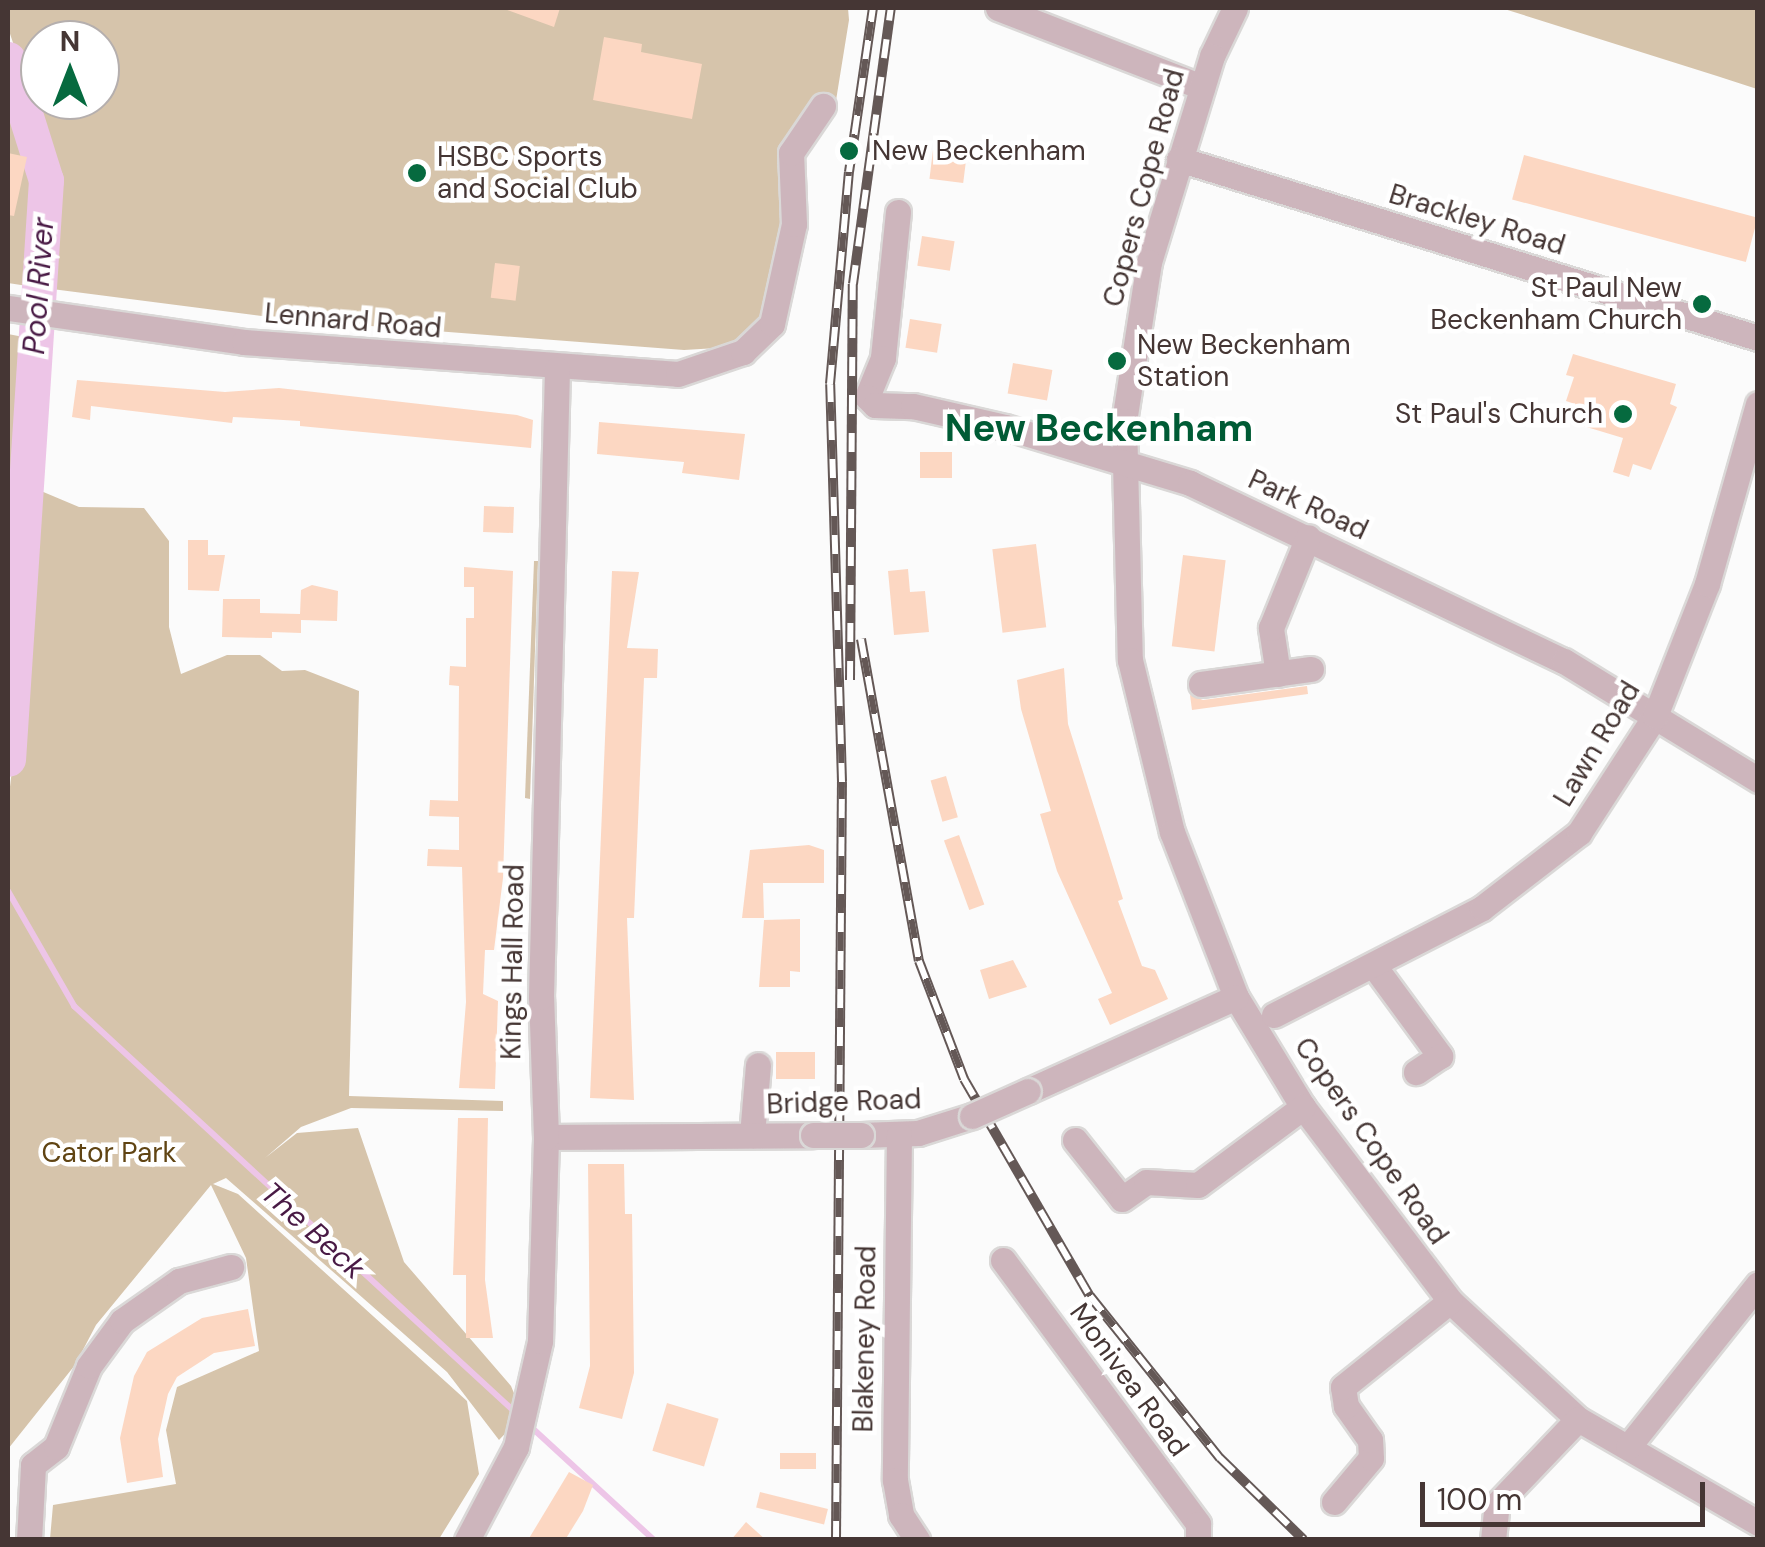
<!DOCTYPE html>
<style>
body{margin:0}
#map{position:relative;width:1765px;height:1547px;overflow:hidden;background:#fbfbfb;font-family:"DM Sans",sans-serif}
div>[style]{position:absolute}
[style*='--x']{left:calc(var(--x)*1px);top:calc(var(--y)*1px);width:calc(var(--w)*1px);rotate:calc(var(--a)*1deg)}
.green>*{inset:0;background:#d6c4ab}
.stream>*{height:6px;margin:-3px;padding:0 3px;transform-origin:3px;border-radius:3px;background:#edc5e7}
.river>*{height:35px;margin:-17.5px;padding:0 17.5px;transform-origin:17.5px;border-radius:17.5px;background:#edc5e7}
.building>*{inset:0;background:#fcd7c2;transform-origin:0 0}
.roads{filter:drop-shadow(2px 0 #dad8d7) drop-shadow(-2px 0 #dad8d7) drop-shadow(0 2px #dad8d7) drop-shadow(0 -2px #dad8d7)}
.minor>*{height:25px;margin:-12.5px;padding:0 12.5px;transform-origin:12.5px;border-radius:12.5px;background:#cdb5bc}
.rail>*{height:10px;margin-top:-5px;transform-origin:0;background:repeating-linear-gradient(90deg,#fff 0 19px,#645856 0 38px);box-sizing:border-box;border-block:2px solid #645856}
.bridges{filter:drop-shadow(2px 0 #dad8d7) drop-shadow(-2px 0 #dad8d7) drop-shadow(0 2px #dad8d7) drop-shadow(0 -2px #dad8d7)}
.minor-bridge>*{height:25px;margin:-12.5px;padding:0 12.5px;transform-origin:12.5px;border-radius:12.5px;background:#cdb5bc}
.dots>*{width:28px;height:28px;translate:-50% -50%;box-sizing:border-box;border:5px solid #fff;border-radius:50%}
span{translate:-50% -50%;white-space:nowrap;text-align:center;line-height:1.15;-webkit-text-stroke:9px #fff;paint-order:stroke}
.poi-label{font-size:28px;color:#453634}
.left{translate:0 -50%;text-align:left}
.right{translate:-100% -50%;text-align:right}
.street-label{font-size:28px;color:#453634}
.park-label{font-size:28px;color:#604413}
.water-label{font-size:30px;color:#481944;font-style:italic}
.district-label{font-size:38px;color:#005b35;font-weight:700}
.frame{position:absolute;inset:0;border:10px solid #453634;pointer-events:none}
.north{position:absolute;left:20px;top:20px;width:100px;height:100px;box-sizing:border-box;background:#fff;border:2px solid #b5afae;border-radius:50%;rotate:0deg;font-size:28px;font-weight:700;line-height:40px;text-align:center;color:#453634}
.north::after{content:'';display:block;margin:auto;width:35px;height:45px;background:#066a3f;clip-path:polygon(50% 0,100% 100%,50% 72%,0 100%)}
.scale{position:absolute;left:1420px;top:1482px;width:285px;height:45px;box-sizing:border-box;border:5px solid #453634;border-top:0;padding-left:12px;font-size:30px;line-height:35px;white-space:nowrap;color:#453634;-webkit-text-stroke:8px #fff;paint-order:stroke}
</style>
<div id="map">
<div class="green">
<div style="clip-path:polygon(evenodd,8px 8px,848px 8px,849px 20px,833px 119px,804px 119px,782px 147px,785px 224px,763px 324px,734px 347px,684px 350px,293px 320px,52px 289px,53px 160px,8px 28px,8px 8px,40px 40px,100px 40px,100px 100px,40px 100px,40px 40px)"></div>
<div style="clip-path:polygon(1501px 8px,1757px 8px,1757px 89px,1717px 76px)"></div>
<div style="clip-path:polygon(8px 49px,44px 180px,34px 287px,8px 283px)"></div>
<div style="clip-path:polygon(8px 334px,44px 341px,31px 474px,41px 491px,79px 507px,144px 508px,169px 541px,169px 627px,181px 674px,227px 655px,260px 655px,282px 671px,305px 670px,359px 691px,349px 1096px,503px 1101px,503px 1111px,351px 1108px,301px 1127px,265px 1158px,297px 1133px,358px 1128px,404px 1262px,511px 1386px,523px 1415px,499px 1440px,447px 1372px,396px 1327px,226px 1178px,213px 1184px,238px 1194px,467px 1401px,479px 1474px,439px 1539px,50px 1539px,53px 1505px,176px 1484px,166px 1430px,177px 1387px,259px 1351px,246px 1258px,211px 1185px,96px 1325px,75px 1365px,8px 1449px,8px 804px,23px 675px,14px 662px,8px 734px)"></div>
<div style="clip-path:polygon(534px 561px,538px 561px,530px 799px,525px 798px)"></div>
</div>
<div class="stream">
<div style="--x:8;--y:891;--w:133;--a:60.1"></div>
<div style="--x:74;--y:1006;--w:602;--a:42.64"></div>
<div style="--x:530;--y:1426;--w:168;--a:42.6"></div>
</div>
<div class="river">
<div style="--x:8;--y:59;--w:127;--a:72.6"></div>
<div style="--x:46;--y:180;--w:580;--a:93.75"></div>
</div>
<div class="building">
<div style="clip-path:polygon(502px 8px,560px 8px,554px 27px)"></div>
<div style="clip-path:polygon(604px 37px,642px 44px,641px 52px,702px 64px,692px 119px,593px 100px)"></div>
<div style="left:933px;top:150px;width:34px;height:29px;rotate:7deg"></div>
<div style="clip-path:polygon(8px 153px,27px 157px,14px 216px,8px 215px)"></div>
<div style="left:1524px;top:155px;width:242px;height:46px;rotate:15deg"></div>
<div style="left:922px;top:236px;width:33px;height:30px;rotate:9deg"></div>
<div style="left:495px;top:263px;width:25px;height:35px;rotate:7deg"></div>
<div style="left:910px;top:319px;width:32px;height:29px;rotate:9deg"></div>
<div style="clip-path:polygon(1573px 354px,1676px 384px,1670px 404px,1677px 407px,1651px 470px,1633px 464px,1629px 477px,1613px 472px,1623px 438px,1570px 422px,1575px 404px,1566px 401px,1574px 377px,1566px 375px)"></div>
<div style="left:1013px;top:363px;width:40px;height:31px;rotate:10deg"></div>
<div style="clip-path:polygon(77px 380px,225px 392px,279px 388px,517px 415px,533px 420px,531px 448px,300px 426px,300px 421px,233px 417px,232px 423px,91px 406px,90px 420px,72px 417px)"></div>
<div style="clip-path:polygon(599px 422px,745px 434px,739px 480px,682px 473px,684px 462px,597px 454px)"></div>
<div style="left:952px;top:452px;width:26px;height:32px;rotate:90deg"></div>
<div style="left:484px;top:506px;width:30px;height:26px;rotate:2deg"></div>
<div style="clip-path:polygon(188px 540px,208px 540px,208px 555px,225px 555px,219px 591px,188px 590px)"></div>
<div style="left:1036px;top:544px;width:84px;height:44px;rotate:83deg"></div>
<div style="left:1183px;top:555px;width:43px;height:92px;rotate:7deg"></div>
<div style="clip-path:polygon(464px 567px,513px 571px,503px 878px,494px 950px,485px 950px,483px 994px,498px 1001px,495px 1089px,459px 1088px,466px 1002px,462px 867px,427px 866px,428px 849px,459px 850px,459px 817px,429px 816px,430px 800px,458px 801px,459px 686px,449px 685px,450px 666px,466px 667px,466px 618px,474px 618px,474px 587px,464px 587px)"></div>
<div style="clip-path:polygon(908px 569px,910px 592px,925px 591px,929px 632px,894px 635px,888px 571px)"></div>
<div style="clip-path:polygon(612px 571px,639px 572px,627px 648px,658px 649px,657px 678px,644px 678px,634px 918px,627px 918px,634px 1100px,590px 1098px)"></div>
<div style="clip-path:polygon(312px 585px,338px 591px,337px 621px,301px 620px,301px 633px,272px 632px,272px 638px,222px 637px,223px 599px,260px 599px,260px 613px,300px 614px,301px 590px)"></div>
<div style="clip-path:polygon(1064px 668px,1068px 724px,1123px 899px,1118px 901px,1142px 966px,1155px 970px,1168px 999px,1110px 1025px,1098px 999px,1112px 993px,1057px 871px,1040px 814px,1051px 811px,1021px 709px,1017px 680px)"></div>
<div style="clip-path:polygon(1307px 686px,1308px 694px,1192px 710px,1190px 695px,1203px 700px)"></div>
<div style="left:946px;top:776px;width:43px;height:16px;rotate:74deg"></div>
<div style="left:959px;top:835px;width:74px;height:16px;rotate:70deg"></div>
<div style="clip-path:polygon(809px 845px,824px 850px,824px 883px,763px 883px,764px 918px,742px 918px,750px 850px)"></div>
<div style="clip-path:polygon(800px 919px,800px 972px,790px 971px,790px 987px,759px 987px,764px 920px)"></div>
<div style="clip-path:polygon(1013px 960px,1027px 987px,989px 999px,980px 970px)"></div>
<div style="left:815px;top:1052px;width:27px;height:39px;rotate:90deg"></div>
<div style="clip-path:polygon(458px 1118px,488px 1118px,485px 1280px,493px 1338px,466px 1338px,466px 1275px,453px 1275px)"></div>
<div style="clip-path:polygon(588px 1164px,624px 1164px,625px 1214px,632px 1214px,634px 1373px,622px 1419px,579px 1408px,590px 1366px)"></div>
<div style="clip-path:polygon(248px 1309px,255px 1346px,214px 1353px,177px 1377px,168px 1394px,158px 1439px,163px 1477px,127px 1483px,120px 1438px,134px 1376px,147px 1352px,202px 1318px)"></div>
<div style="left:667px;top:1403px;width:54px;height:50px;rotate:17deg"></div>
<div style="left:780px;top:1453px;width:36px;height:16px"></div>
<div style="clip-path:polygon(569px 1472px,593px 1485px,583px 1511px,565px 1540px,528px 1540px)"></div>
<div style="left:760px;top:1492px;width:70px;height:16px;rotate:14deg"></div>
<div style="clip-path:polygon(746px 1522px,766px 1540px,731px 1540px)"></div>
</div>
<div class="roads">
<div class="minor">
<div style="--x:998;--y:8;--w:219;--a:21.2"></div>
<div style="--x:1235;--y:8;--w:53;--a:115.6"></div>
<div style="--x:1212;--y:56;--w:215;--a:107"></div>
<div style="--x:1149;--y:262;--w:161;--a:98.9"></div>
<div style="--x:1124;--y:421;--w:239;--a:88.6"></div>
<div style="--x:1130;--y:660;--w:177;--a:76.3"></div>
<div style="--x:1172;--y:832;--w:177;--a:68.8"></div>
<div style="--x:1236;--y:997;--w:129;--a:58.7"></div>
<div style="--x:1303;--y:1107;--w:243;--a:52.8"></div>
<div style="--x:1450;--y:1301;--w:174;--a:42.7"></div>
<div style="--x:1578;--y:1419;--w:208;--a:30"></div>
<div style="--x:1179;--y:159;--w:606;--a:17.18"></div>
<div style="--x:898;--y:212;--w:147;--a:95.9"></div>
<div style="--x:883;--y:358;--w:42;--a:112.3"></div>
<div style="--x:867;--y:397;--w:11;--a:45"></div>
<div style="--x:875;--y:405;--w:38;--a:2"></div>
<div style="--x:913;--y:406;--w:94;--a:12.9"></div>
<div style="--x:1005;--y:427;--w:193;--a:16.8"></div>
<div style="--x:1190;--y:483;--w:414;--a:25.5"></div>
<div style="--x:1564;--y:661;--w:228;--a:31.5"></div>
<div style="--x:8;--y:308;--w:238;--a:8.2"></div>
<div style="--x:244;--y:342;--w:435;--a:4.2"></div>
<div style="--x:678;--y:374;--w:69;--a:-18.7"></div>
<div style="--x:743;--y:352;--w:40;--a:-44"></div>
<div style="--x:772;--y:324;--w:102;--a:-77.6"></div>
<div style="--x:794;--y:224;--w:71;--a:-92.4"></div>
<div style="--x:791;--y:153;--w:57;--a:-55.8"></div>
<div style="--x:1278;--y:674;--w:47;--a:-98.7"></div>
<div style="--x:1271;--y:628;--w:98;--a:-67.9"></div>
<div style="--x:1201;--y:684;--w:111;--a:-7.8"></div>
<div style="--x:1374;--y:966;--w:112;--a:53.7"></div>
<div style="--x:1440;--y:1056;--w:29;--a:146"></div>
<div style="--x:1274;--y:1015;--w:234;--a:-27.2"></div>
<div style="--x:1482;--y:908;--w:123;--a:-37.7"></div>
<div style="--x:1579;--y:833;--w:140;--a:-57"></div>
<div style="--x:1655;--y:716;--w:142;--a:-68.5"></div>
<div style="--x:1707;--y:584;--w:187;--a:-74.2"></div>
<div style="--x:1028;--y:1091;--w:228;--a:-24.3"></div>
<div style="--x:752;--y:1135;--w:70;--a:-85.1"></div>
<div style="--x:861;--y:1135;--w:57;--a:-2"></div>
<div style="--x:918;--y:1133;--w:57;--a:-17.5"></div>
<div style="--x:899;--y:1135;--w:345;--a:90.7"></div>
<div style="--x:895;--y:1480;--w:36;--a:80"></div>
<div style="--x:901;--y:1515;--w:30;--a:57"></div>
<div style="--x:546;--y:1137;--w:267;--a:-0.4"></div>
<div style="--x:1075;--y:1140;--w:75;--a:51.5"></div>
<div style="--x:1122;--y:1199;--w:29;--a:-35"></div>
<div style="--x:1146;--y:1182;--w:52;--a:3.3"></div>
<div style="--x:1198;--y:1185;--w:131;--a:-36.6"></div>
<div style="--x:1003;--y:1260;--w:328;--a:53.5"></div>
<div style="--x:1198;--y:1524;--w:16;--a:90"></div>
<div style="--x:1628;--y:1447;--w:208;--a:-51.4"></div>
<div style="--x:1334;--y:1502;--w:57;--a:-49.9"></div>
<div style="--x:1371;--y:1458;--w:18;--a:-93"></div>
<div style="--x:1370;--y:1440;--w:42;--a:-125.2"></div>
<div style="--x:1346;--y:1406;--w:19;--a:-99"></div>
<div style="--x:1343;--y:1387;--w:137;--a:-38.8"></div>
<div style="--x:29;--y:1540;--w:75;--a:-86.9"></div>
<div style="--x:33;--y:1465;--w:29;--a:-38"></div>
<div style="--x:56;--y:1447;--w:87;--a:-67.8"></div>
<div style="--x:89;--y:1366;--w:56;--a:-53.7"></div>
<div style="--x:122;--y:1321;--w:70;--a:-35.1"></div>
<div style="--x:179;--y:1281;--w:54;--a:-15.1"></div>
<div style="--x:467;--y:1540;--w:105;--a:-62.2"></div>
<div style="--x:516;--y:1447;--w:109;--a:-77.2"></div>
<div style="--x:540;--y:1341;--w:204;--a:-88.3"></div>
<div style="--x:546;--y:1137;--w:140;--a:-92"></div>
<div style="--x:541;--y:997;--w:628;--a:-88.54"></div>
<div style="--x:1493;--y:1540;--w:36;--a:-84"></div>
<div style="--x:1497;--y:1504;--w:117;--a:-46.4"></div>
</div>
</div>
<div class="rail">
<div style="--x:861;--y:639;--w:327;--a:79.8"></div>
<div style="--x:919;--y:961;--w:126;--a:69.1"></div>
<div style="--x:964;--y:1079;--w:251;--a:59.9"></div>
<div style="--x:1090;--y:1296;--w:208;--a:51.3"></div>
<div style="--x:1220;--y:1458;--w:117;--a:44.3"></div>
<div style="--x:850;--y:680;--w:396;--a:-89.6"></div>
<div style="--x:853;--y:284;--w:279;--a:-82.2"></div>
<div style="--x:836;--y:1540;--w:758;--a:-89.55"></div>
<div style="--x:842;--y:782;--w:398;--a:-91.7"></div>
<div style="--x:830;--y:384;--w:213;--a:-84.9"></div>
<div style="--x:849;--y:172;--w:166;--a:-81.7"></div>
</div>
<div class="bridges">
<div class="minor-bridge">
<div style="--x:972;--y:1116;--w:61;--a:-24.1"></div>
<div style="--x:813;--y:1135;--w:48;--a:0"></div>
</div>
</div>
<div class="dots">
<div style="left:849px;top:151px;background:#066a3f"></div>
<div style="left:417px;top:173px;background:#066a3f"></div>
<div style="left:1702px;top:304px;background:#066a3f"></div>
<div style="left:1117px;top:361px;background:#066a3f"></div>
<div style="left:1623px;top:414px;background:#066a3f"></div>
</div>
<div class="poi-label">
<span class="left" style="left:872px;top:151px">New Beckenham</span>
<span class="left" style="left:437px;top:173px">HSBC Sports<br>and Social Club</span>
<span class="right" style="left:1682px;top:304px">St Paul New<br>Beckenham Church</span>
<span class="left" style="left:1137px;top:361px">New Beckenham<br>Station</span>
<span class="right" style="left:1603px;top:414px">St Paul's Church</span>
</div>
<div class="street-label">
<span style="left:1144px;top:188px;rotate:-75deg">Copers Cope Road</span>
<span style="left:1477px;top:220px;rotate:17deg">Brackley Road</span>
<span style="left:353px;top:321px;rotate:5deg">Lennard Road</span>
<span style="left:1308px;top:505px;rotate:25deg">Park Road</span>
<span style="left:1597px;top:744px;rotate:-59deg">Lawn Road</span>
<span style="left:513px;top:962px;rotate:-89deg">Kings Hall Road</span>
<span style="left:844px;top:1102px;rotate:-2deg">Bridge Road</span>
<span style="left:1371px;top:1141px;rotate:55deg">Copers Cope Road</span>
<span style="left:865px;top:1339px;rotate:-89deg">Blakeney Road</span>
<span style="left:1129px;top:1380px;rotate:54deg">Monivea Road</span>
</div>
<div class="park-label">
<span style="left:109px;top:1153px">Cator Park</span>
</div>
<div class="water-label">
<span style="left:39px;top:286px;rotate:-86deg">Pool River</span>
<span style="left:313px;top:1231px;rotate:42deg">The Beck</span>
</div>
<div class="district-label">
<span style="left:1099px;top:429px">New Beckenham</span>
</div>
<div class="frame"></div>
<div class="north">N</div>
<div class="scale">100 m</div>
</div>
